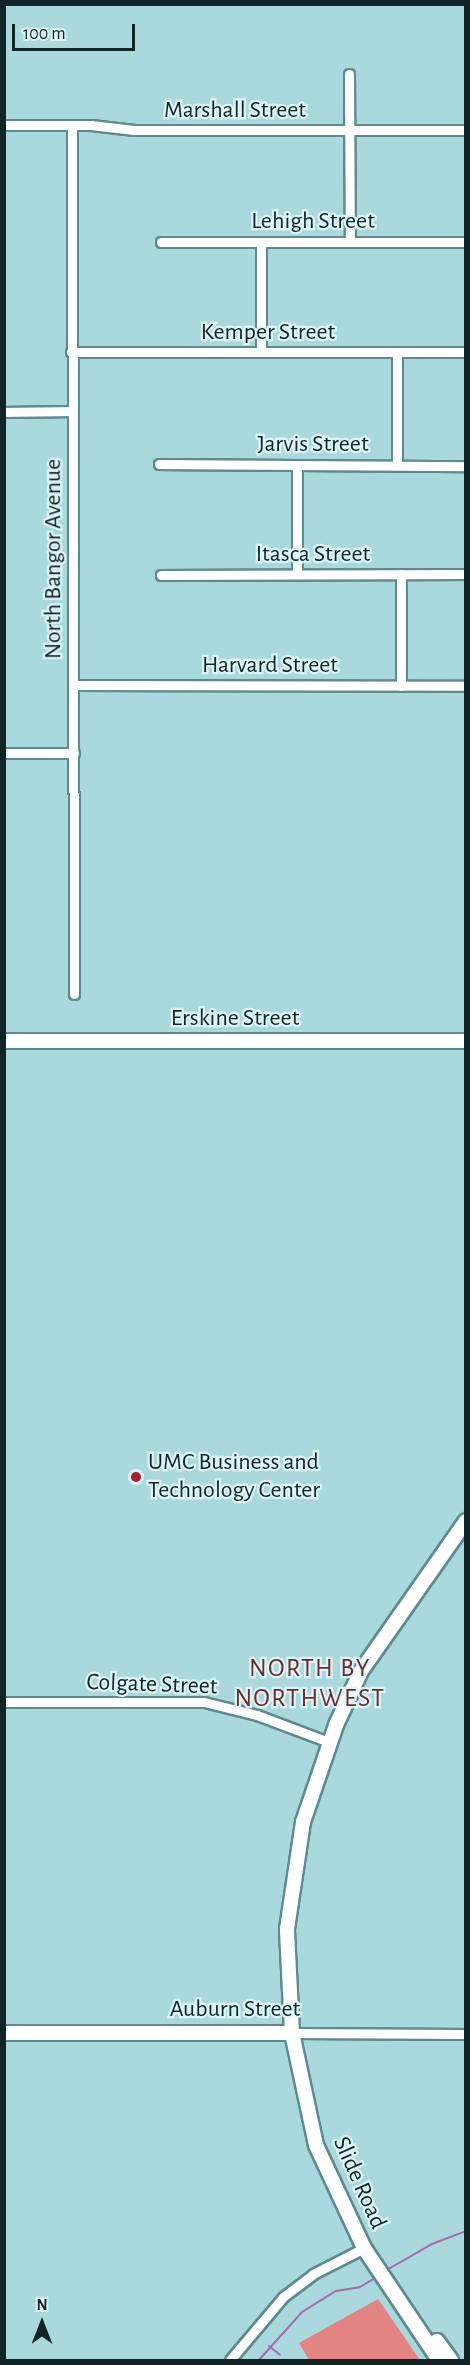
<!DOCTYPE html>
<style>
body{margin:0}
#map{position:relative;width:470px;height:2365px;overflow:hidden;background:#a9d9dd;font-family:"Alegreya Sans",sans-serif}
div>[style]{position:absolute}
[style*='--x']{left:calc(var(--x)*1px);top:calc(var(--y)*1px);width:calc(var(--w)*1px);rotate:calc(var(--a)*1deg)}
.green>*{inset:0;background:#e38482}
.stream>*{height:2px;margin:-1px;padding:0 1px;transform-origin:1px;border-radius:1px;background:#a66baf}
.roads{filter:drop-shadow(2px 0 #5d8b8f) drop-shadow(-2px 0 #5d8b8f) drop-shadow(0 2px #5d8b8f) drop-shadow(0 -2px #5d8b8f)}
.street>*{height:9px;margin:-4.5px;padding:0 4.5px;transform-origin:4.5px;border-radius:4.5px;background:#fff}
.secondary>*{height:14px;margin:-7px;padding:0 7px;transform-origin:7px;border-radius:7px;background:#fff}
.dots>*{width:16px;height:16px;translate:-50% -50%;box-sizing:border-box;border:3px solid #ddf5f7;border-radius:50%}
span{translate:-50% -50%;white-space:nowrap;text-align:center;line-height:1.15;-webkit-text-stroke:4.5px #ddf5f7;paint-order:stroke}
.street-label{font-size:24px;color:#112426}
.poi-label{font-size:24px;color:#112426}
.left{translate:0 -50%;text-align:left}
.neighbourhood-label{font-size:26px;color:#702a2b;letter-spacing:1.5px}
.frame{position:absolute;inset:0;border:6px solid #112426;pointer-events:none}
.north{position:absolute;left:12px;top:2293px;width:60px;height:60px;-webkit-text-stroke:4px #ddf5f7;paint-order:stroke;rotate:0deg;font-size:16px;font-weight:700;line-height:24px;text-align:center;color:#112426}
.north::after{content:'';display:block;margin:auto;width:21px;height:27px;background:#112426;clip-path:polygon(50% 0,100% 100%,50% 72%,0 100%)}
.scale{position:absolute;left:12px;top:24px;width:123px;height:27px;box-sizing:border-box;border:3px solid #112426;border-top:0;padding-left:8px;font-size:18px;line-height:21px;white-space:nowrap;color:#112426;-webkit-text-stroke:4px #ddf5f7;paint-order:stroke}
</style>
<div id="map">
<div class="green">
<div style="clip-path:polygon(378px 2299px,420px 2360px,309px 2360px,299px 2343px)"></div>
</div>
<div class="stream">
<div style="--x:385;--y:2271;--w:54;--a:-29.9"></div>
<div style="--x:432;--y:2244;--w:36;--a:-21"></div>
<div style="--x:269;--y:2346;--w:14;--a:39"></div>
<div style="--x:259;--y:2360;--w:64;--a:-48.1"></div>
<div style="--x:302;--y:2312;--w:40;--a:-32"></div>
<div style="--x:336;--y:2291;--w:24;--a:-9"></div>
<div style="--x:360;--y:2287;--w:21;--a:-31"></div>
</div>
<div class="roads">
<div class="street">
<div style="--x:349;--y:74;--w:168;--a:89.7"></div>
<div style="--x:4;--y:125;--w:87;--a:0"></div>
<div style="--x:91;--y:125;--w:43;--a:6.6"></div>
<div style="--x:134;--y:130;--w:332;--a:0"></div>
<div style="--x:72;--y:125;--w:869;--a:89.87"></div>
<div style="--x:161;--y:242;--w:305;--a:0"></div>
<div style="--x:71;--y:352;--w:395;--a:0"></div>
<div style="--x:261;--y:352;--w:110;--a:-90"></div>
<div style="--x:397;--y:352;--w:113;--a:90"></div>
<div style="--x:4;--y:412;--w:68;--a:-0.8"></div>
<div style="--x:159;--y:464;--w:307;--a:0.4"></div>
<div style="--x:297;--y:465;--w:109;--a:90"></div>
<div style="--x:161;--y:575;--w:305;--a:-0.2"></div>
<div style="--x:74;--y:685;--w:392;--a:0.1"></div>
<div style="--x:401;--y:686;--w:112;--a:-90"></div>
<div style="--x:4;--y:753;--w:70;--a:0"></div>
<div style="--x:4;--y:1702;--w:200;--a:0"></div>
<div style="--x:204;--y:1702;--w:55;--a:13.8"></div>
<div style="--x:257;--y:1715;--w:77;--a:20.6"></div>
<div style="--x:292;--y:2033;--w:174;--a:0.3"></div>
<div style="--x:230;--y:2360;--w:82;--a:-49.9"></div>
<div style="--x:283;--y:2297;--w:38;--a:-37"></div>
<div style="--x:313;--y:2274;--w:57;--a:-27"></div>
</div>
<div class="secondary">
<div style="--x:4;--y:1041;--w:462;--a:0"></div>
<div style="--x:4;--y:2033;--w:288;--a:0"></div>
<div style="--x:437;--y:2341;--w:24;--a:54"></div>
<div style="--x:439;--y:2360;--w:135;--a:-123.8"></div>
<div style="--x:364;--y:2248;--w:114;--a:-115"></div>
<div style="--x:316;--y:2145;--w:115;--a:-102.1"></div>
<div style="--x:292;--y:2033;--w:104;--a:-92.8"></div>
<div style="--x:287;--y:1929;--w:108;--a:-81.5"></div>
<div style="--x:303;--y:1822;--w:102;--a:-71.2"></div>
<div style="--x:336;--y:1725;--w:60;--a:-65.2"></div>
<div style="--x:361;--y:1671;--w:183;--a:-55"></div>
</div>
</div>
<div class="dots">
<div style="left:136px;top:1477px;background:#af1c2d"></div>
</div>
<div class="street-label">
<span style="left:235px;top:111px">Marshall Street</span>
<span style="left:313px;top:222px">Lehigh Street</span>
<span style="left:268px;top:333px">Kemper Street</span>
<span style="left:313px;top:445px">Jarvis Street</span>
<span style="left:313px;top:555px">Itasca Street</span>
<span style="left:54px;top:559px;rotate:-90deg">North Bangor Avenue</span>
<span style="left:270px;top:666px">Harvard Street</span>
<span style="left:235px;top:1019px">Erskine Street</span>
<span style="left:152px;top:1685px;rotate:2deg">Colgate Street</span>
<span style="left:235px;top:2010px">Auburn Street</span>
<span style="left:359px;top:2183px;rotate:66deg">Slide Road</span>
</div>
<div class="poi-label">
<span class="left" style="left:148px;top:1477px">UMC Business and<br>Technology Center</span>
</div>
<div class="neighbourhood-label">
<span style="left:310px;top:1684px">NORTH BY<br>NORTHWEST</span>
</div>
<div class="frame"></div>
<div class="north">N</div>
<div class="scale">100 m</div>
</div>
